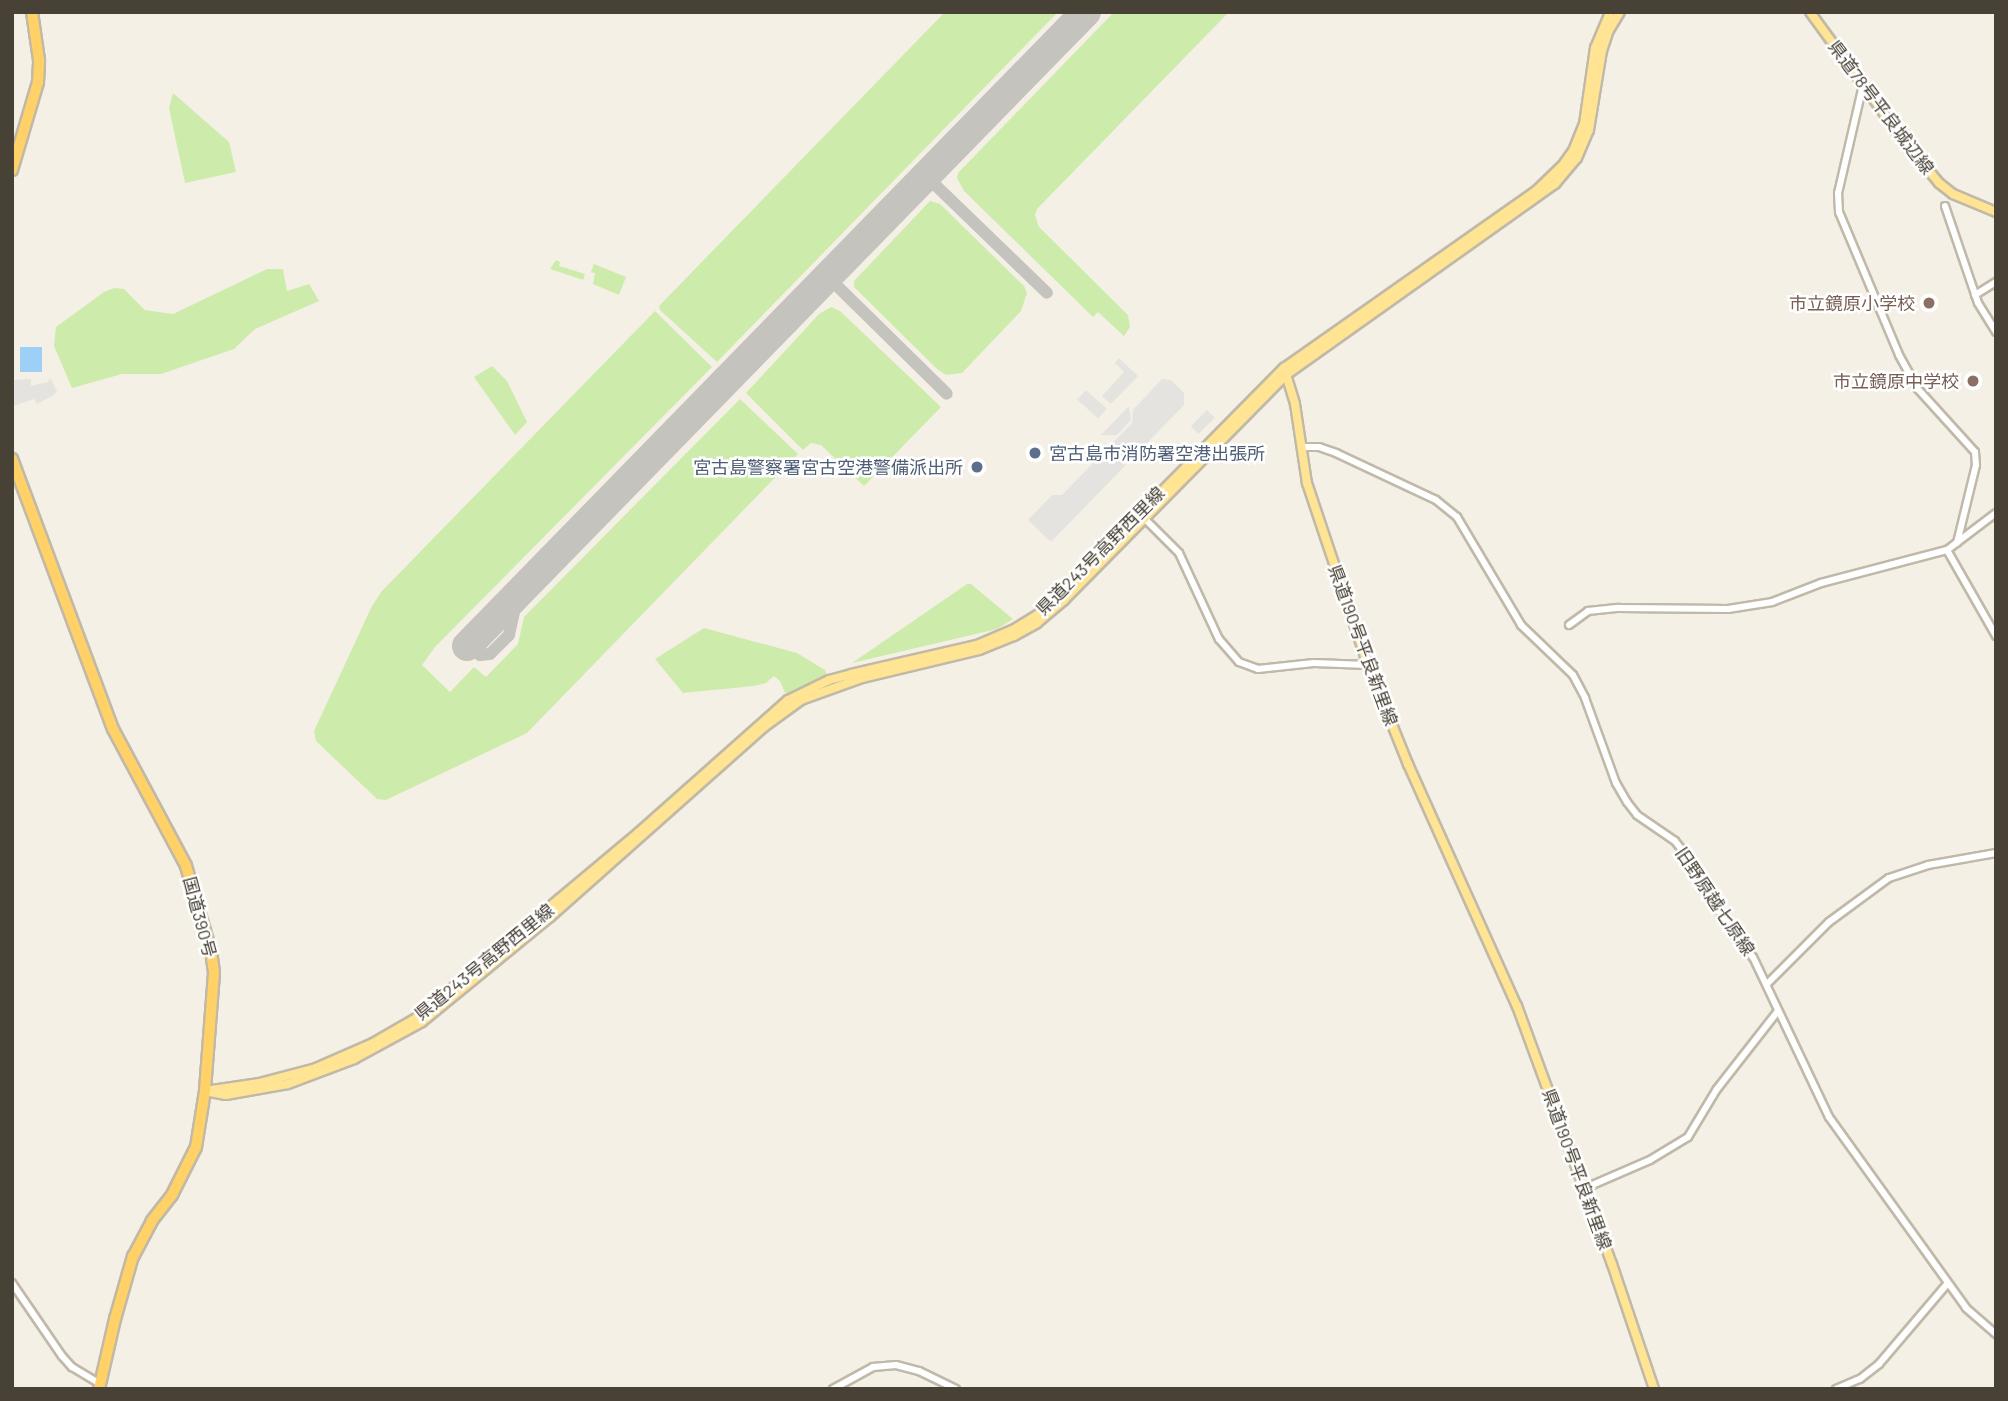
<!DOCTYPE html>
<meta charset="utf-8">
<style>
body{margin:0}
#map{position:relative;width:2008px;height:1401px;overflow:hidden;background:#f4f0e6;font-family:Barlow,"Noto Sans JP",sans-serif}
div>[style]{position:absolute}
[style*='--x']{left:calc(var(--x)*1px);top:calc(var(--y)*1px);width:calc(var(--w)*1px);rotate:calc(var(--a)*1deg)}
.green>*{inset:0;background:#cdecac}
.parking>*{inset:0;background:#e5e3df;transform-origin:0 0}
.water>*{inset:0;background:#9ecff6;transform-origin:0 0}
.taxiway>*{height:12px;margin:-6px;padding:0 6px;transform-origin:6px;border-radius:6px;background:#c5c3be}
.runway>*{height:30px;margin:-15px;padding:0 15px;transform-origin:15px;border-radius:15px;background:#c5c3be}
.roads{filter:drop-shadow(2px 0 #c1b9a8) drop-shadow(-2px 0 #c1b9a8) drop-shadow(0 2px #c1b9a8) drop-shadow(0 -2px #c1b9a8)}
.minor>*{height:6px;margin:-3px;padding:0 3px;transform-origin:3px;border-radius:3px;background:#fff}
.major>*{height:8px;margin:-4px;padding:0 4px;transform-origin:4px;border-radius:4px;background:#ffe494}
.highway>*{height:10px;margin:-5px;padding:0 5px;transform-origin:5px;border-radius:5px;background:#ffd166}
.dots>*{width:19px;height:19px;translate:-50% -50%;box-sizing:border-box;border:4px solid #fff;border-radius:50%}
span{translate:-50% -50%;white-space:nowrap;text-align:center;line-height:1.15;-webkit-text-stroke:5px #fff;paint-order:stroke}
.street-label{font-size:18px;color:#484135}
.education-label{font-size:18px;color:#785e54}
.right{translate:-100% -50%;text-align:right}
.service-label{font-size:18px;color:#4e5e75}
.left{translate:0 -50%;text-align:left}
.frame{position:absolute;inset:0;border:14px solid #484135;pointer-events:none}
</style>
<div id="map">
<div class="green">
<div style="clip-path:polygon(945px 12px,1058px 12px,717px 362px,660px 310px,659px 306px)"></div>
<div style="clip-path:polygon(1114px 12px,1229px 12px,1037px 209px,1035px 215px,1039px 227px,1128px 315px,1130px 327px,1124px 336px,1098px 312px,1093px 317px,964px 191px,957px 178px,958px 173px)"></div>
<div style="clip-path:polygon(173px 93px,229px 142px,236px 172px,185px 183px,169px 108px)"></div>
<div style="clip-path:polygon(930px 201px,940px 204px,1024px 286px,1027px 293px,1021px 311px,962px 373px,946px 375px,937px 369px,854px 287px,854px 281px)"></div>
<div style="clip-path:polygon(556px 260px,560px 262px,559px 266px,585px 274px,583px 280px,550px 269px)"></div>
<div style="clip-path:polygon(594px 264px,626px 277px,619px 295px,593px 284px,595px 273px,591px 272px)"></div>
<div style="clip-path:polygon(267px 269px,283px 269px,287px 291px,309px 284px,319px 301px,255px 329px,234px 349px,161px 374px,122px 374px,72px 388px,54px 346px,56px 327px,104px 292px,114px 288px,124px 289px,145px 310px,173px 314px)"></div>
<div style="clip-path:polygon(831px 307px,840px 311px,941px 407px,864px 486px,821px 445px,811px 443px,803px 450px,746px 393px,819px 314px)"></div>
<div style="clip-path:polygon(655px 311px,712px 367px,435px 647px,422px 665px,450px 692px,474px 667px,486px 677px,518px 644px,524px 617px,740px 399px,798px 454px,527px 733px,386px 800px,377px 799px,316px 741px,314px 731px,371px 608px,381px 592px)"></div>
<div style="clip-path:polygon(492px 366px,507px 381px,527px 422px,515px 435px,474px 377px)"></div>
<div style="clip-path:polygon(967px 584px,971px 584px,1013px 619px,997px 629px,852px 663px)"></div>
<div style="clip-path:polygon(704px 628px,797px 653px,825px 670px,829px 680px,788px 700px,780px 681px,774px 676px,766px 683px,754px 686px,683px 693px,655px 659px)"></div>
</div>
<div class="parking">
<div style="clip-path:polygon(1119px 358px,1138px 376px,1111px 404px,1102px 396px,1124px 372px,1115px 363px)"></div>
<div style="clip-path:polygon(50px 378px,57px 391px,54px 395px,37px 404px,34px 399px,13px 406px,13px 380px,31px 379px,31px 386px,48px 382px)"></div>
<div style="clip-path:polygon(1162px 379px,1171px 380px,1184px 393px,1184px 405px,1051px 542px,1028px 520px,1052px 495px,1062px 495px,1132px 423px,1133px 410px)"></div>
<div style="left:1086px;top:390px;width:28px;height:13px;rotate:42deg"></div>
<div style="clip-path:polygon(1129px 406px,1131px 420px,1117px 435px,1101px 435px)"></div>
<div style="left:1207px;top:410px;width:11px;height:23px;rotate:45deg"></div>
</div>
<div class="water">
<div style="left:42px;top:347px;width:25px;height:22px;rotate:90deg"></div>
</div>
<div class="taxiway">
<div style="--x:926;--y:176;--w:168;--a:44"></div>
<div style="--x:829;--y:278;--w:165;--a:44.5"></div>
<div style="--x:475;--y:638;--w:10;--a:101"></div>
<div style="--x:473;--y:648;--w:10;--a:45"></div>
<div style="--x:480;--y:655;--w:10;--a:-6"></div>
<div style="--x:490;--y:654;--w:27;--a:-45"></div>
<div style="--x:509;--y:635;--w:42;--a:-77.6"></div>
</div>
<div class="runway">
<div style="--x:467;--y:646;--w:886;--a:-45.69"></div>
</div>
<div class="roads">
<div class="minor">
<div style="--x:1863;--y:85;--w:111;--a:103"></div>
<div style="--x:1838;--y:193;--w:19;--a:87"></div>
<div style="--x:1839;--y:212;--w:155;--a:67.2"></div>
<div style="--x:1899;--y:355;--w:38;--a:61"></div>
<div style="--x:1917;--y:388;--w:86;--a:47.8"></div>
<div style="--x:1975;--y:452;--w:13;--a:86"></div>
<div style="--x:1976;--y:465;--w:80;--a:103.7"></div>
<div style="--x:1945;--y:206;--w:102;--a:71.2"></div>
<div style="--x:1978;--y:303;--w:34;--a:58"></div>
<div style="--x:1975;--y:295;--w:25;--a:-32"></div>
<div style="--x:1301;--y:447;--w:18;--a:0"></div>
<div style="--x:1319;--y:447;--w:18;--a:19"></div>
<div style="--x:1336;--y:453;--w:110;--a:25.2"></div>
<div style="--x:1436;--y:500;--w:27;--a:39"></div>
<div style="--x:1457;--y:517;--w:126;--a:59.3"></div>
<div style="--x:1521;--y:625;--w:72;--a:43.9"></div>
<div style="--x:1573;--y:675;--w:26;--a:62"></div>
<div style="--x:1585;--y:698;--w:90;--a:70"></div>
<div style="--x:1616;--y:783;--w:22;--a:60"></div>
<div style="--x:1627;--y:802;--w:16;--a:52"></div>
<div style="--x:1637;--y:815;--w:46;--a:34.4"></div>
<div style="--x:1675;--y:841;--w:11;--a:52"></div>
<div style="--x:1682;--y:850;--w:91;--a:58.1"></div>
<div style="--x:1730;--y:927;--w:38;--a:53"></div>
<div style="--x:1753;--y:957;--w:177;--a:64.6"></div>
<div style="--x:1829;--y:1117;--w:235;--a:54.3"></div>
<div style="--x:1966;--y:1308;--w:40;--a:41"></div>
<div style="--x:1145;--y:519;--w:48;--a:45"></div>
<div style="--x:1179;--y:553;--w:95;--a:65.1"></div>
<div style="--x:1219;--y:639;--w:30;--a:49"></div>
<div style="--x:1239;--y:662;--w:20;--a:20"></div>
<div style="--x:1258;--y:669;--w:56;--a:-6.1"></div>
<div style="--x:1314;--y:663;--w:54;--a:2.1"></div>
<div style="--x:1947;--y:550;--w:99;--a:60.3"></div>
<div style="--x:1569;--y:625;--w:24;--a:-36"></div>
<div style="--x:1588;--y:611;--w:31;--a:-6"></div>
<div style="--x:1619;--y:608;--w:109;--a:0.5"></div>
<div style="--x:1728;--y:609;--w:45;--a:-9"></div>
<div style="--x:1772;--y:602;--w:53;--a:-21.2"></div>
<div style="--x:1821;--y:583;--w:130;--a:-14.7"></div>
<div style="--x:1947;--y:550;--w:61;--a:-37.1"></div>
<div style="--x:1768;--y:983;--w:86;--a:-45"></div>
<div style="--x:1829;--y:922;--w:74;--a:-36.3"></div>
<div style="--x:1889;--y:878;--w:41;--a:-18.4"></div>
<div style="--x:1928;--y:865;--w:69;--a:-10"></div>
<div style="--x:1583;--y:1189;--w:73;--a:-23.4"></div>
<div style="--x:1650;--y:1160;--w:44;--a:-31.2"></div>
<div style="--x:1688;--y:1137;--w:56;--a:-58.9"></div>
<div style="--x:1717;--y:1089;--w:99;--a:-52"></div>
<div style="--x:12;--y:1283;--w:88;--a:55.6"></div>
<div style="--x:62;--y:1356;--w:15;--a:48"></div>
<div style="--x:72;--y:1367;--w:33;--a:31"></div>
<div style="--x:833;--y:1389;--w:46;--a:-28.8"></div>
<div style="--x:873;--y:1367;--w:23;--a:-5"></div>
<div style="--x:896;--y:1365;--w:24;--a:15"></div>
<div style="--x:919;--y:1371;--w:41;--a:25.9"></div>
<div style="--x:1836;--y:1389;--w:26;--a:-23"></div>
<div style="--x:1860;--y:1379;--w:24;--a:-38"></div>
<div style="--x:1879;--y:1364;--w:106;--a:-49.6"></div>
</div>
<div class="major">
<div style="--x:1810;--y:12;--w:151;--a:53.9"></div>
<div style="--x:1899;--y:134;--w:63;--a:50.8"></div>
<div style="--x:1939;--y:183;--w:18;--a:38"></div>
<div style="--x:1953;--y:194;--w:47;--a:22.7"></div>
<div style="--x:1285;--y:371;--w:34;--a:73"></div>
<div style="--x:1295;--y:404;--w:80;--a:81.4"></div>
<div style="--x:1307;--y:483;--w:192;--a:71.5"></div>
<div style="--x:1368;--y:665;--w:107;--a:68"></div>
<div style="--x:1408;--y:764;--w:265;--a:65.8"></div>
<div style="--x:1517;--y:1006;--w:275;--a:69.8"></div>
<div style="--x:1612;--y:1264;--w:132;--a:71.4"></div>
<div style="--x:205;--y:1091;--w:21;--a:11"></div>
<div style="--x:226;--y:1095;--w:63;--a:-10.1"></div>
<div style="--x:288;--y:1084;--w:71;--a:-20.7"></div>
<div style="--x:354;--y:1059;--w:77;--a:-28.6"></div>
<div style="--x:422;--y:1022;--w:166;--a:-39.4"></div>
<div style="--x:550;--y:917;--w:286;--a:-41.6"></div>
<div style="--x:764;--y:727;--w:46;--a:-36.1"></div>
<div style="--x:801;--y:700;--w:65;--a:-19.8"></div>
<div style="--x:862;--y:678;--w:120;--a:-13.5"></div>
<div style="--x:979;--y:650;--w:38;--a:-22"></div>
<div style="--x:1014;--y:636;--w:26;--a:-29"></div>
<div style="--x:1037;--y:623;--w:35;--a:-40"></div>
<div style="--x:1064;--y:600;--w:316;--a:-45.4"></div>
<div style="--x:1286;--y:375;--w:330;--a:-35.4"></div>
<div style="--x:1555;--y:184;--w:34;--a:-50"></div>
<div style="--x:1577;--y:158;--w:30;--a:-67"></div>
<div style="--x:1589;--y:130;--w:80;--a:-80.7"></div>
<div style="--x:1602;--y:51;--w:20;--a:-72"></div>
<div style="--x:1608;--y:32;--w:23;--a:-59"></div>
<div style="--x:205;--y:1091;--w:55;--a:-8.4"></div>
<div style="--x:259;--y:1083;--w:59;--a:-14.7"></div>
<div style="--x:316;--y:1068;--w:62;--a:-23.7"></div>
<div style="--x:373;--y:1043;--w:52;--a:-30"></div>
<div style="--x:418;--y:1017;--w:287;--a:-39.9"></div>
<div style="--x:638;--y:833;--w:200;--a:-41.6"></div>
<div style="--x:788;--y:700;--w:46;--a:-26"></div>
<div style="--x:829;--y:680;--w:23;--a:-15"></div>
<div style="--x:851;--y:674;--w:129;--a:-13"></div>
<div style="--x:977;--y:645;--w:39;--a:-23"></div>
<div style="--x:1013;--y:630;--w:39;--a:-32"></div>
<div style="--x:1046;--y:609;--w:339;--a:-45.4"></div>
<div style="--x:1284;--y:368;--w:308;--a:-35.1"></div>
<div style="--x:1536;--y:191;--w:36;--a:-44"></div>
<div style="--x:1562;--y:166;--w:19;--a:-54"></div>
<div style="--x:1573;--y:151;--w:29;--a:-68"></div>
<div style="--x:1584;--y:124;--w:77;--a:-81.8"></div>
<div style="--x:1595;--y:48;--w:39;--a:-67"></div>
</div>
<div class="highway">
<div style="--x:12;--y:170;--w:92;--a:-73.5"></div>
<div style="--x:38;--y:82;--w:22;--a:-87"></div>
<div style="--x:39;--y:60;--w:49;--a:-98.3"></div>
<div style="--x:12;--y:459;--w:288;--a:69.5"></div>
<div style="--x:113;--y:729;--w:155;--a:61.9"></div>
<div style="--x:186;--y:866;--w:89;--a:73.6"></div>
<div style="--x:211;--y:951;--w:22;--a:82"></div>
<div style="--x:214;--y:973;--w:118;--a:94.4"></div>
<div style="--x:205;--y:1091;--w:57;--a:99.1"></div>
<div style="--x:196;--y:1147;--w:54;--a:116.6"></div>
<div style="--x:172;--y:1195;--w:33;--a:128"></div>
<div style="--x:152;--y:1221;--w:40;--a:118"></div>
<div style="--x:133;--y:1256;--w:66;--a:105.9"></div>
<div style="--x:115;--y:1319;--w:72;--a:102.9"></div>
</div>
</div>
<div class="dots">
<div style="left:1929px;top:303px;background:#8d6e63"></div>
<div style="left:1973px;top:381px;background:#8d6e63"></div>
<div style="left:1035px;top:453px;background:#5c6f8a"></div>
<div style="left:977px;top:467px;background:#5c6f8a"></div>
</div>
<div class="street-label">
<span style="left:1881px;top:107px;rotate:53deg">県道78号平良城辺線</span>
<span style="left:1100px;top:551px;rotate:-45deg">県道243号高野西里線</span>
<span style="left:1363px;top:645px;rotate:70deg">県道190号平良新里線</span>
<span style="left:1715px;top:901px;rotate:56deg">旧野原越七原線</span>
<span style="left:200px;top:917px;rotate:75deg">国道390号</span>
<span style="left:484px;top:962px;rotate:-39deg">県道243号高野西里線</span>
<span style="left:1577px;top:1169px;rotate:70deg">県道190号平良新里線</span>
</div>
<div class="education-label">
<span class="right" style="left:1915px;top:303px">市立鏡原小学校</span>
<span class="right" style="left:1959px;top:381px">市立鏡原中学校</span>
</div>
<div class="service-label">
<span class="left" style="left:1049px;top:453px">宮古島市消防署空港出張所</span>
<span class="right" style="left:963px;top:467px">宮古島警察署宮古空港警備派出所</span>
</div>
<div class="frame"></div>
</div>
